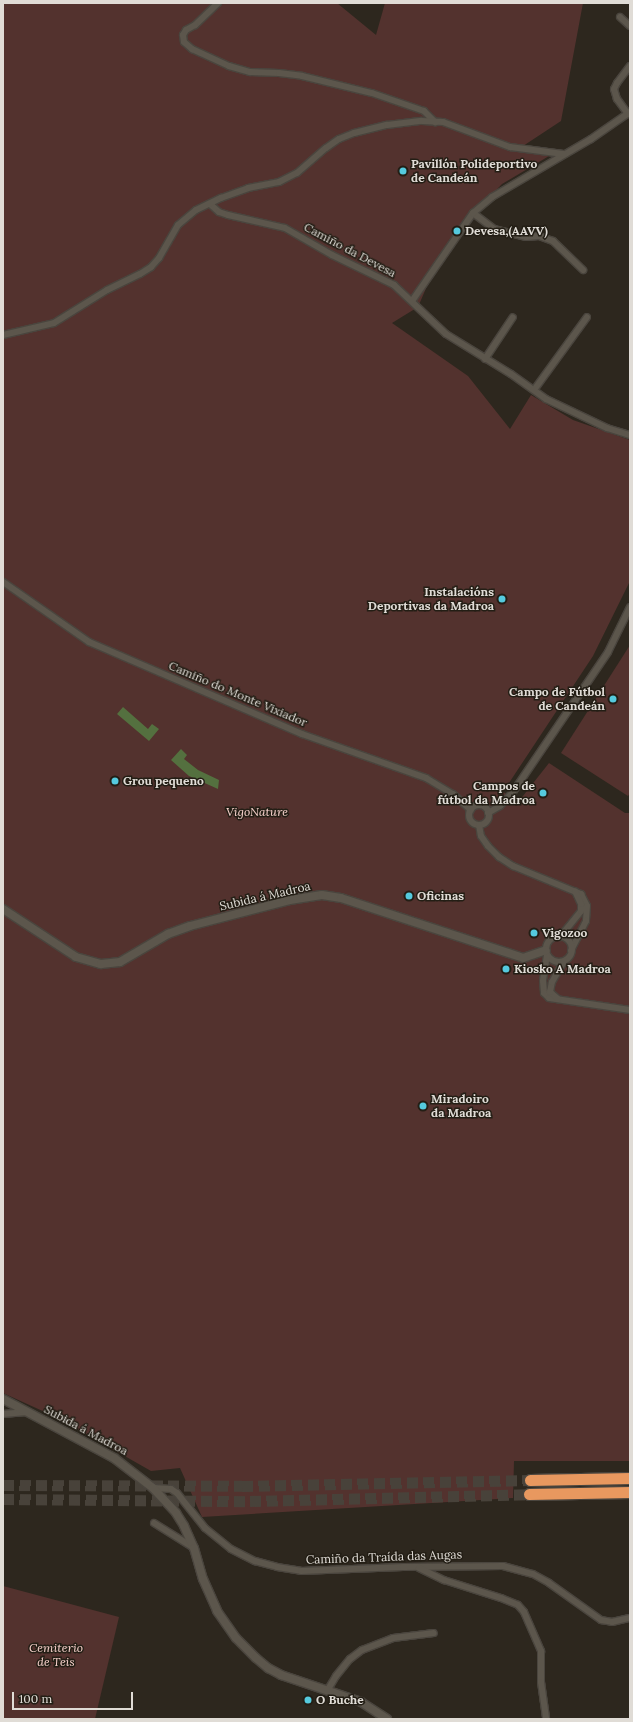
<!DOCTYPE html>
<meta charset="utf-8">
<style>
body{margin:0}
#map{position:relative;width:633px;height:1722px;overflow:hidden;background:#2d271e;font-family:Lora,serif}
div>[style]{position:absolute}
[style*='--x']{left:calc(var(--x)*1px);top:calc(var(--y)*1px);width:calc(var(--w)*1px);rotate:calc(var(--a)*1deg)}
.green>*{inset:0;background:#53322e}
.water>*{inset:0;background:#54703f}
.motorway-tunnel>*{height:11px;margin-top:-5.5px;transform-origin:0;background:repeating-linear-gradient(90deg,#48423a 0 11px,transparent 0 16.5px)}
.roads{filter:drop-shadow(1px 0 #4a453e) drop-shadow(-1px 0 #4a453e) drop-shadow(0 1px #4a453e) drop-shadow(0 -1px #4a453e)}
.minor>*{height:6px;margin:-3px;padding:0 3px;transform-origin:3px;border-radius:3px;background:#5c564c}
.minor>.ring{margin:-3px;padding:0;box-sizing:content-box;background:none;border:6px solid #5c564c;border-radius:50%}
.tertiary>*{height:8px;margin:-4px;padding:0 4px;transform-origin:4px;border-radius:4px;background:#5c564c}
.motorway>*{height:11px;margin:-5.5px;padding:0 5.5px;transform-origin:5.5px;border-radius:5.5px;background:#e8985f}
.dots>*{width:11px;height:11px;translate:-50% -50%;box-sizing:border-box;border:2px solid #231e15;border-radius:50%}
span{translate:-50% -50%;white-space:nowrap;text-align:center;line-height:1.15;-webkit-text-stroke:3px #231e15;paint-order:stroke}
.poi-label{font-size:12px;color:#e0dcd6;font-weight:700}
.left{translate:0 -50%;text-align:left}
.right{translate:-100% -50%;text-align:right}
.street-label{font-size:12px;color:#e0dcd6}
.park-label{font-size:12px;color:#f9d3cd;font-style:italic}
.frame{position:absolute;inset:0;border:4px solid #e0dcd6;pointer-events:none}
.scale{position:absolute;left:12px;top:1692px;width:121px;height:18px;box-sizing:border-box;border:2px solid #e0dcd6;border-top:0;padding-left:5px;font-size:12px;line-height:14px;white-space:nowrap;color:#e0dcd6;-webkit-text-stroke:3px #231e15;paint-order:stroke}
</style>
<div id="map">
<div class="green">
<div style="clip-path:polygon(3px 3px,337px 3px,376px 35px,385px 3px,583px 3px,561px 121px,520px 148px,549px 156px,502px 184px,457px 231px,436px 265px,418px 307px,392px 323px,468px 376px,510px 429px,531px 395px,573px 420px,630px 440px,630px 581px,593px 656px,503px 792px,519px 801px,549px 763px,625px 813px,630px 813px,630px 1461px,514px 1461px,513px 1498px,202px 1517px,180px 1468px,151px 1471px,58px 1418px,3px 1393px)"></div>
<div style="clip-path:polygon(630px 645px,630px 793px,628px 796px,561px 753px)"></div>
<div style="clip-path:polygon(3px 1586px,119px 1617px,95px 1719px,3px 1719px)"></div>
</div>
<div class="water">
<div style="clip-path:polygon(123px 707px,148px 729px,152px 724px,159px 729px,149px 741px,117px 714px)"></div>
<div style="clip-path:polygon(181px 749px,187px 755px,184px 759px,198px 770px,219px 780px,218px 789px,189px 776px,171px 760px)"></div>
</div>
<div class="motorway-tunnel">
<div style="--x:3;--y:1485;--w:239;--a:0.2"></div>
<div style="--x:242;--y:1486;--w:288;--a:-1.2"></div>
<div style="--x:3;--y:1499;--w:247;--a:0.5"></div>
<div style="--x:250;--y:1501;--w:279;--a:-1.4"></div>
</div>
<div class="roads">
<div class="minor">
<div style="--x:218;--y:3;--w:32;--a:136"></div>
<div style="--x:195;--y:25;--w:10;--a:151"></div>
<div style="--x:186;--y:30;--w:6;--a:121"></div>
<div style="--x:183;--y:35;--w:7;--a:82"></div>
<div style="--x:184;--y:42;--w:11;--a:41"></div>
<div style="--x:192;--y:49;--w:41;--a:24.7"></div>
<div style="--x:229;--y:66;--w:22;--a:16"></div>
<div style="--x:250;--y:72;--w:29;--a:2"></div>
<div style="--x:279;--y:73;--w:23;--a:7"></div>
<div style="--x:302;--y:76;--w:72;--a:13.7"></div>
<div style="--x:372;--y:93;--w:55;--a:19.1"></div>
<div style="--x:424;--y:111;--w:16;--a:45"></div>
<div style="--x:620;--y:17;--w:13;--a:42"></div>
<div style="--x:628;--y:114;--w:19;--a:-126"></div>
<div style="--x:617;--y:99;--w:10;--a:-107"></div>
<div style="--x:614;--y:89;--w:7;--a:-63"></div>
<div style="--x:617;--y:83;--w:21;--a:-53"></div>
<div style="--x:210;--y:204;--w:12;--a:42"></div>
<div style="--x:219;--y:212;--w:9;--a:18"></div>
<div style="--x:228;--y:215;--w:58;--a:12.8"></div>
<div style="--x:285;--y:228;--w:54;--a:29.9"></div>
<div style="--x:332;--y:255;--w:69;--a:25.8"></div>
<div style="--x:394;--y:285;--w:71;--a:43.3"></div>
<div style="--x:446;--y:334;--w:76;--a:31.6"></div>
<div style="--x:511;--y:374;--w:43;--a:35.5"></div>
<div style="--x:546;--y:399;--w:68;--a:25.4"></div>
<div style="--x:607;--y:428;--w:24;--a:17"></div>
<div style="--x:473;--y:213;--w:26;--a:37"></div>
<div style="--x:494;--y:229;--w:33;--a:14"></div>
<div style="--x:526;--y:237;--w:13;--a:-4"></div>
<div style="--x:539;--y:236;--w:15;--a:20"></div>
<div style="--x:553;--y:241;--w:42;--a:44"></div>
<div style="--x:412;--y:301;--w:107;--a:-55.3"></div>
<div style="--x:473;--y:213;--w:25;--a:-40"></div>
<div style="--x:492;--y:197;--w:115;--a:-30.4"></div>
<div style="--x:591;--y:139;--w:47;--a:-34.7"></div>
<div style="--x:3;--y:335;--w:52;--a:-13.2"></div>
<div style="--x:54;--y:323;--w:62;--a:-31.9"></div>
<div style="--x:107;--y:290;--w:37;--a:-26"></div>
<div style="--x:140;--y:274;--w:13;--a:-32"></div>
<div style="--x:151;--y:267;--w:12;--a:-48"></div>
<div style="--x:159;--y:258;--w:38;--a:-60"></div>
<div style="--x:178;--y:225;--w:23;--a:-40"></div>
<div style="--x:196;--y:210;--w:28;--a:-26"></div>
<div style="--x:221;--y:198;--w:29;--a:-20"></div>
<div style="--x:248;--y:188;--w:32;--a:-11"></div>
<div style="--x:279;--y:182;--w:20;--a:-27"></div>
<div style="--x:297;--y:173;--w:38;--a:-41"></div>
<div style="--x:326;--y:148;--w:16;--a:-35"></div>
<div style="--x:339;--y:139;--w:16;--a:-22"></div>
<div style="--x:354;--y:133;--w:34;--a:-14"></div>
<div style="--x:387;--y:125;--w:35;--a:-7"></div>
<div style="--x:422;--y:121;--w:21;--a:3"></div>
<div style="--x:443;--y:122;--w:72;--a:20.5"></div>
<div style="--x:510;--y:147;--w:54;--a:7.4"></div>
<div style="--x:485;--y:359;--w:50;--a:-56.3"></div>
<div style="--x:534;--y:390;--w:90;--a:-54"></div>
<div style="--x:3;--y:582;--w:105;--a:34.9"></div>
<div style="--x:89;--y:642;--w:232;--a:23.4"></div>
<div style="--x:302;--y:734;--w:132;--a:19.5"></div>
<div style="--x:426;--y:778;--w:31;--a:31"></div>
<div style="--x:453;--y:794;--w:24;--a:42"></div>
<div class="ring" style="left:469px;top:805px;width:14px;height:14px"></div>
<div style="--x:488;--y:813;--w:14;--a:-30"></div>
<div style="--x:500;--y:806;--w:19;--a:-47"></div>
<div style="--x:513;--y:792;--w:169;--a:-55.8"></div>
<div style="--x:608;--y:652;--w:50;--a:-63.9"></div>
<div style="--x:479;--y:825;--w:11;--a:80"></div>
<div style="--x:481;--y:836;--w:12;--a:55"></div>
<div style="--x:488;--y:846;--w:16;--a:45"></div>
<div style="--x:499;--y:857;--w:17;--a:33"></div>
<div style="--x:513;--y:866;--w:74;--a:22.4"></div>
<div style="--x:581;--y:894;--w:13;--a:63"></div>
<div style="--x:587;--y:906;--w:15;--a:94"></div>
<div style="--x:586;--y:921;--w:33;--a:117"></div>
<div class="ring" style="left:546px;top:936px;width:20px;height:20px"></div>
<div style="--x:560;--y:937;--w:33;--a:-51"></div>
<div style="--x:581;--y:911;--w:7;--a:-90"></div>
<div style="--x:581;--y:904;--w:14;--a:-115"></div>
<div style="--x:547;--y:955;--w:26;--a:99"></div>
<div style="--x:543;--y:981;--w:12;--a:85"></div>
<div style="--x:544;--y:993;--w:7;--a:45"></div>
<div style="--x:549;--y:998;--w:82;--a:8.4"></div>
<div style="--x:558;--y:999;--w:11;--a:-139"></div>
<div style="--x:550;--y:992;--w:10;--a:-79"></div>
<div style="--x:552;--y:982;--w:24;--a:-60"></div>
<div style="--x:3;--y:1414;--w:24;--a:-5"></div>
<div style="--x:153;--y:1488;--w:18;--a:3"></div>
<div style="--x:171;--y:1489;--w:7;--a:34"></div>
<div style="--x:177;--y:1493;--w:45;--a:51.3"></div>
<div style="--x:205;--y:1528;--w:33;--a:39"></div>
<div style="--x:231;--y:1549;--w:27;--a:27"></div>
<div style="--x:255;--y:1561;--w:23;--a:15"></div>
<div style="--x:277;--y:1567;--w:24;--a:9"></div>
<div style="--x:301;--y:1571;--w:102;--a:-2.2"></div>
<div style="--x:403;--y:1567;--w:100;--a:-0.6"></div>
<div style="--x:503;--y:1566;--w:31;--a:15"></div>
<div style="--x:533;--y:1574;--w:18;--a:29"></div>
<div style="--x:549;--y:1583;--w:64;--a:35.4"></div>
<div style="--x:601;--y:1620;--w:11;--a:10"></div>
<div style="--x:612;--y:1622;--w:18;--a:-13"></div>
<div style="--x:154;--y:1523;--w:47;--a:32"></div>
<div style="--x:419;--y:1568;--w:28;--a:26"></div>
<div style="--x:444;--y:1580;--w:60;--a:17.5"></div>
<div style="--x:501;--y:1598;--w:18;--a:22"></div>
<div style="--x:518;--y:1605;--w:9;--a:49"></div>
<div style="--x:524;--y:1612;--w:43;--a:66.4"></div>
<div style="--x:541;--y:1651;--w:31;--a:90"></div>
<div style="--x:541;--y:1682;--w:37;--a:82"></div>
<div style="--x:327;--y:1691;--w:17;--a:-59"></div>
<div style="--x:336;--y:1676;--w:22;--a:-51"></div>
<div style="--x:350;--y:1659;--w:15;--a:-37"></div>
<div style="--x:362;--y:1650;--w:33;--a:-21"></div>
<div style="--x:393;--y:1638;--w:41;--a:-7"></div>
</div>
<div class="tertiary">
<div style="--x:3;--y:909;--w:87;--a:33.3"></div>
<div style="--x:76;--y:957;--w:26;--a:16"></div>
<div style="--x:101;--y:964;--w:19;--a:-6"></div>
<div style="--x:120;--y:962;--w:56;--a:-30.3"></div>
<div style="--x:168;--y:934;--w:23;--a:-20"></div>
<div style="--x:190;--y:926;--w:103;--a:-14.6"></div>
<div style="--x:290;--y:900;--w:32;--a:-9"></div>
<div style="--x:322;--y:895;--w:19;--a:9"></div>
<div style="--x:341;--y:898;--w:192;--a:18.2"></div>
<div style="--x:523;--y:958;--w:24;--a:-19"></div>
<div style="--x:3;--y:1399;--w:126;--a:28"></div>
<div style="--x:114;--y:1458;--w:49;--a:37.6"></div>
<div style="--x:153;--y:1488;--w:34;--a:47"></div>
<div style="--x:176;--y:1513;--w:15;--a:58"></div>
<div style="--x:184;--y:1526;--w:24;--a:66"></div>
<div style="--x:194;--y:1548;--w:32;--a:74"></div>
<div style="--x:203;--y:1579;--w:35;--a:66"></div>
<div style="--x:217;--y:1611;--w:33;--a:55"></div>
<div style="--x:236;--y:1638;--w:28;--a:45"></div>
<div style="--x:256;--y:1658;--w:16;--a:40"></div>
<div style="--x:268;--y:1668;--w:15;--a:28"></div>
<div style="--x:281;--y:1675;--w:84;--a:18.6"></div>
<div style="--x:361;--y:1702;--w:31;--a:33"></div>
</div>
<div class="motorway">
<div style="--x:530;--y:1480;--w:100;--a:-1.1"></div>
<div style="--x:529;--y:1494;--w:101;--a:-1.1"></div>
</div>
</div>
<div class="dots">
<div style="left:403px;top:171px;background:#55cade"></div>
<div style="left:457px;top:231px;background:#55cade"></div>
<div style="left:502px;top:599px;background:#55cade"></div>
<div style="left:613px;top:699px;background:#55cade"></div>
<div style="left:115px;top:781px;background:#55cade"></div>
<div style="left:543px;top:793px;background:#55cade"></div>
<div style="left:409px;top:896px;background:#55cade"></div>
<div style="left:534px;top:933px;background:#55cade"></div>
<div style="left:506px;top:969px;background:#55cade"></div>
<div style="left:423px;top:1106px;background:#55cade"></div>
<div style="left:308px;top:1700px;background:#55cade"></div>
</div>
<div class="poi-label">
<span class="left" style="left:411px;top:171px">Pavillón Polideportivo<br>de Candeán</span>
<span class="left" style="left:465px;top:231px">Devesa,(AAVV)</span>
<span class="right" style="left:494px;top:599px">Instalacións<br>Deportivas da Madroa</span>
<span class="right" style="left:605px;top:699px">Campo de Fútbol<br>de Candeán</span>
<span class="left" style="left:123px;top:781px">Grou pequeno</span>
<span class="right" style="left:535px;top:793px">Campos de<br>fútbol da Madroa</span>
<span class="left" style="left:417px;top:896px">Oficinas</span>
<span class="left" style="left:542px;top:933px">Vigozoo</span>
<span class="left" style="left:514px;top:969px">Kiosko A Madroa</span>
<span class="left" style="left:431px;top:1106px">Miradoiro<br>da Madroa</span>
<span class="left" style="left:316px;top:1700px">O Buche</span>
</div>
<div class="street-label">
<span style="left:350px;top:250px;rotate:28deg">Camiño da Devesa</span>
<span style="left:238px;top:694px;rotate:23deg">Camiño do Monte Vixiador</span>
<span style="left:265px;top:896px;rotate:-13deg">Subida á Madroa</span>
<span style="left:86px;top:1430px;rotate:28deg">Subida á Madroa</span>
<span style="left:384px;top:1557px;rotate:-2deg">Camiño da Traída das Augas</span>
</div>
<div class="park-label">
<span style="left:257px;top:812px">VigoNature</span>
<span style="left:56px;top:1655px">Cemiterio<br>de Teis</span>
</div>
<div class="frame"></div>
<div class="scale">100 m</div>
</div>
